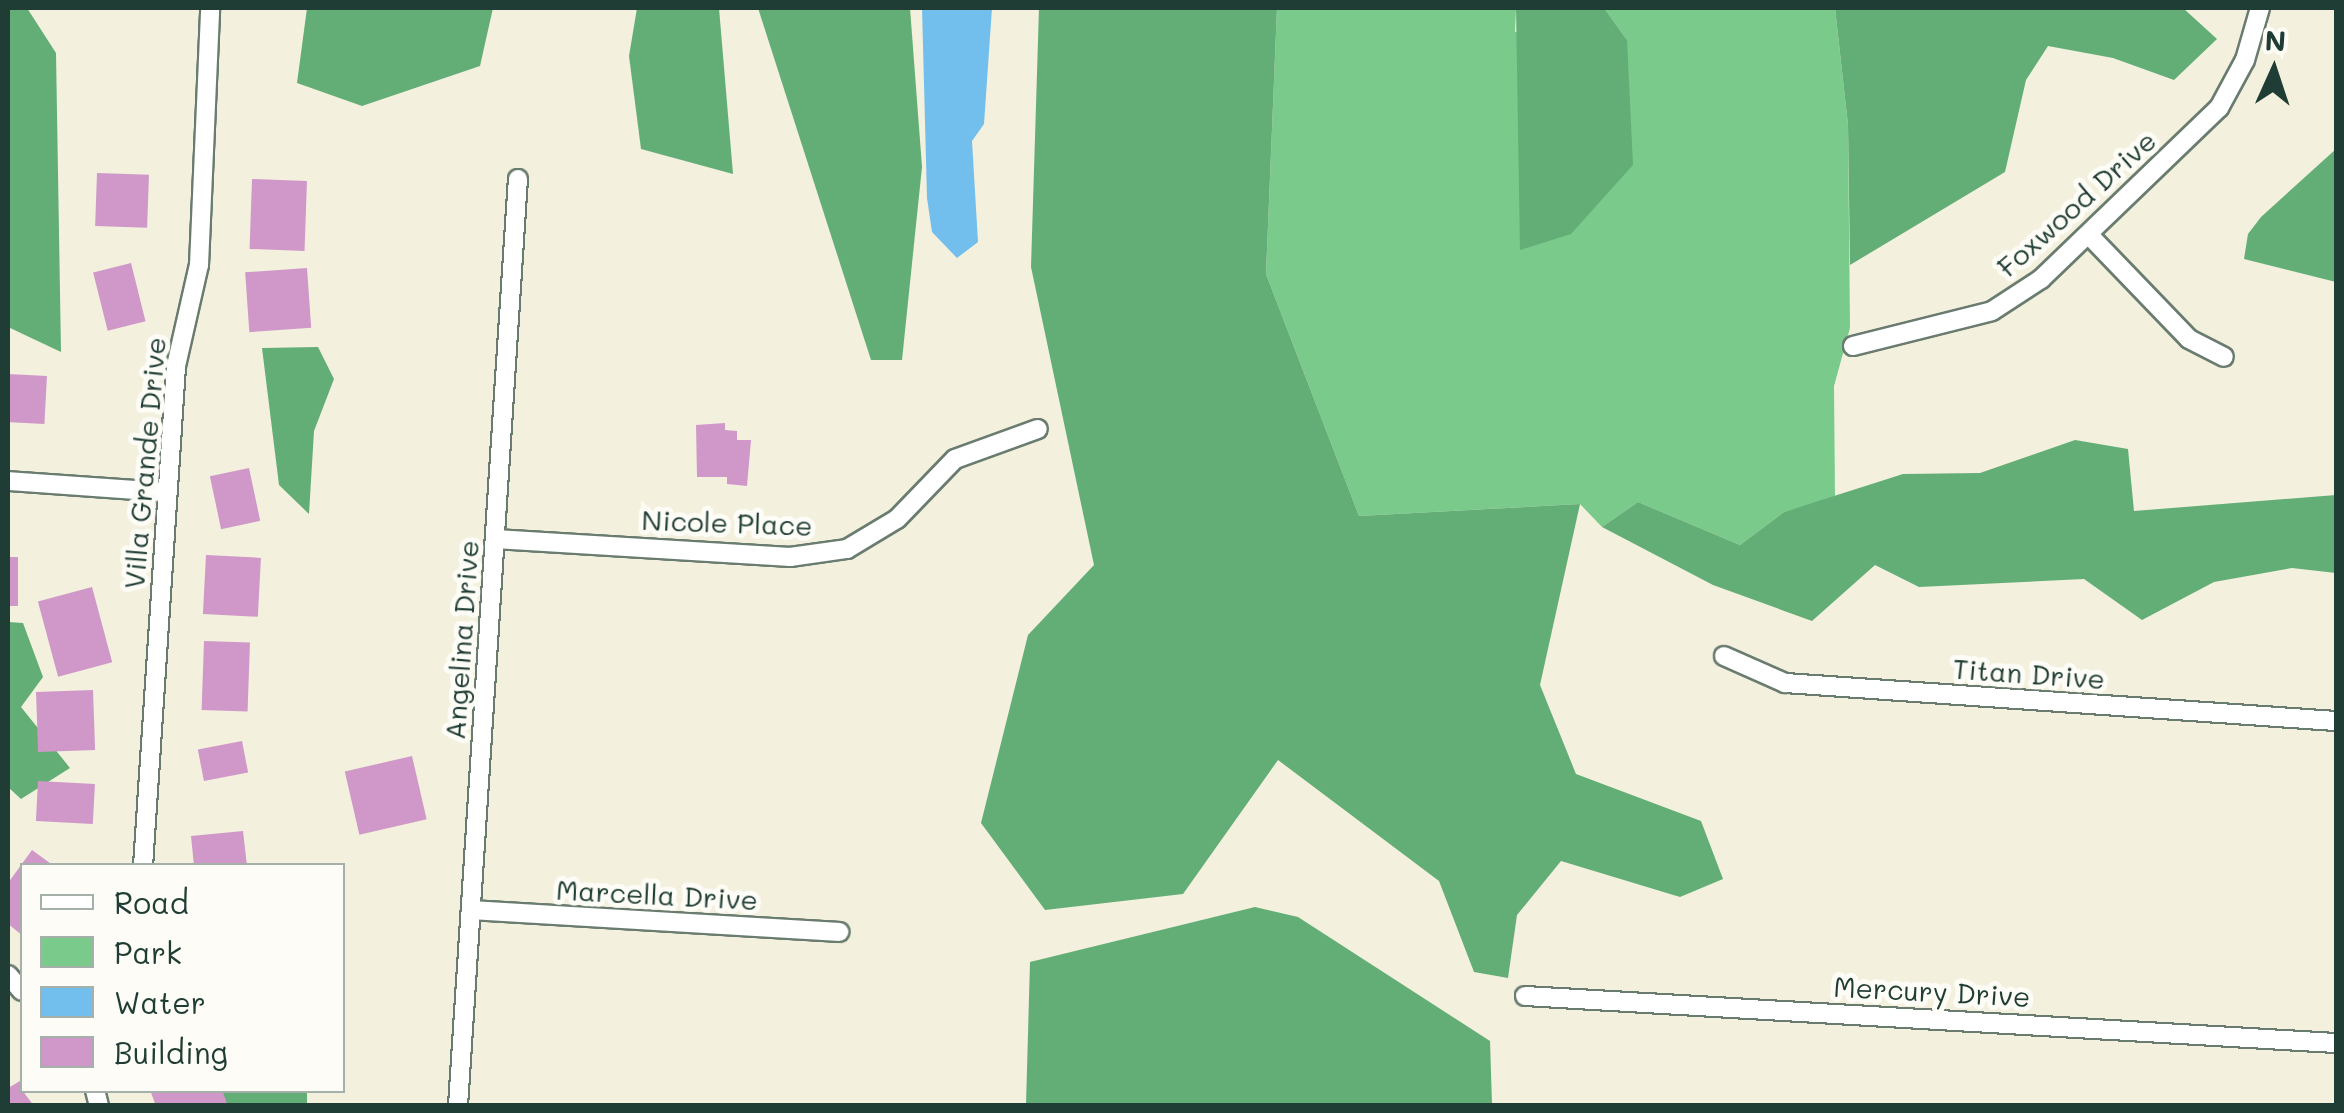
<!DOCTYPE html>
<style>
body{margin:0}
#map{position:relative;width:2344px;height:1113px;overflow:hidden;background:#f3f0dd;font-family:Mali,sans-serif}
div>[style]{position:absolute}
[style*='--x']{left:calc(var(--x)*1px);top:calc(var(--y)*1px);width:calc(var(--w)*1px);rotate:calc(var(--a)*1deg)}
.green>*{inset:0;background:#7aca8b}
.forest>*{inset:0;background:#63ae77;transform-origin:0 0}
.water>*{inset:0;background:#72beec}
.building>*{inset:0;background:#cf98c9;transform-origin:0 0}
.roads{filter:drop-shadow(2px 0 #697c6f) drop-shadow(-2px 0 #697c6f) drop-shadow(0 2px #697c6f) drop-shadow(0 -2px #697c6f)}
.minor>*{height:18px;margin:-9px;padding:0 9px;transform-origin:9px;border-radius:9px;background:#fff}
span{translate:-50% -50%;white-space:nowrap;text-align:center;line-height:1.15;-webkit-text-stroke:10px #fdfcf7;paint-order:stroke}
.street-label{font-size:28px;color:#1f3d34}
.frame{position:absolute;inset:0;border:10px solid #1f3d34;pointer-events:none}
.legend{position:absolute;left:20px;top:863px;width:325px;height:230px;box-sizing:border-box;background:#fdfcf7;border:2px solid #a4b0a9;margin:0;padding:12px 18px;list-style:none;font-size:30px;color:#1f3d34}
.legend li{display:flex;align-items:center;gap:20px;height:50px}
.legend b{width:50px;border:2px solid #a4b0a9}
.north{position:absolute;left:2224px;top:20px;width:100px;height:100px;-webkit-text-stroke:8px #fdfcf7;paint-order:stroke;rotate:3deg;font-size:28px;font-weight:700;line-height:40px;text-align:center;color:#1f3d34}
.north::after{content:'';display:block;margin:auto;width:35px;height:45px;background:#1f3d34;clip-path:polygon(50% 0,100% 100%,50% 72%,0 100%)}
</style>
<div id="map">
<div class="green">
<div style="clip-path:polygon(1277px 8px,1516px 8px,1515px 32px,1627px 40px,1604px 8px,1835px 8px,1848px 125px,1850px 328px,1834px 386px,1835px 497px,1784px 512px,1740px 545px,1638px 502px,1602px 527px,1580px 504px,1359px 516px,1266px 274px)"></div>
</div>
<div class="forest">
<div style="clip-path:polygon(8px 8px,27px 8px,56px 53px,61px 352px,8px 327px)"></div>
<div style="clip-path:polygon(307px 8px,493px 8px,480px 66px,362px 106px,297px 83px)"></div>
<div style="clip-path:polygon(637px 8px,719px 8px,733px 174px,641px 149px,629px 56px)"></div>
<div style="clip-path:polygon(758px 8px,910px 8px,922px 167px,902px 360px,871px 360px)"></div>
<div style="clip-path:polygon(1039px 8px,1277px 8px,1266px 274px,1359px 516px,1580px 504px,1540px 685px,1576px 774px,1701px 821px,1723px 879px,1680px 897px,1561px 861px,1517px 915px,1508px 978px,1474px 972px,1439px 881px,1278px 760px,1183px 894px,1045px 910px,981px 823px,1028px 635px,1094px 565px,1031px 267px)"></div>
<div style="clip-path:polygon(1516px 8px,1604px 8px,1627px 40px,1633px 165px,1571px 234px,1520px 250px)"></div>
<div style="clip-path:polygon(1835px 8px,2183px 8px,2217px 39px,2174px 80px,2113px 58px,2048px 46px,2026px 80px,2005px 172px,1850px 265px,1848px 125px)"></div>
<div style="clip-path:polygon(2336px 149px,2336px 282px,2244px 259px,2248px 234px,2261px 217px)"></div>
<div style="clip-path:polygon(318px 347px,334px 379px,314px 431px,309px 514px,279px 485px,262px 348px)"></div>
<div style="clip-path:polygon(2075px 440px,2128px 449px,2134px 511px,2336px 495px,2336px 573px,2292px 568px,2214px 582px,2142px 620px,2084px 579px,1919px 587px,1875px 565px,1812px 621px,1713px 585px,1602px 527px,1638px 502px,1740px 545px,1784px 512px,1903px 474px,1980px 473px)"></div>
<div style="clip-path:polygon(8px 622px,23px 623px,43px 677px,21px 707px,70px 768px,21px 799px,8px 787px)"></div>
<div style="clip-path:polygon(1255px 907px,1298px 917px,1490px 1041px,1492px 1105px,1026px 1105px,1030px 962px)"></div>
<div style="left:214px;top:1091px;width:93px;height:15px"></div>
</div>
<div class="water">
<div style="clip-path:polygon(922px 8px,992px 8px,984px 124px,972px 141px,978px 242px,957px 258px,932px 232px,927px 198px)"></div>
</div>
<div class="building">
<div style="left:97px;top:173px;width:52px;height:53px;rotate:2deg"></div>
<div style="left:252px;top:179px;width:55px;height:70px;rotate:2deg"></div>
<div style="left:131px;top:263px;width:60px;height:39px;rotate:76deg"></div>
<div style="left:307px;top:268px;width:60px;height:62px;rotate:86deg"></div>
<div style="left:8px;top:374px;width:39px;height:48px;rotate:3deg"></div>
<div style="clip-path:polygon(725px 423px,725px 430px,737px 431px,737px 440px,751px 440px,747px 486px,727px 484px,727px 477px,697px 477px,696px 425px)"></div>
<div style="left:249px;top:468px;width:54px;height:40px;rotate:78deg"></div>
<div style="left:206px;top:555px;width:55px;height:59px;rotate:3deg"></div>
<div style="left:8px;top:557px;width:10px;height:49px"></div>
<div style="left:92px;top:587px;width:78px;height:56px;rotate:75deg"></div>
<div style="left:204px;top:641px;width:46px;height:69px;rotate:2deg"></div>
<div style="left:93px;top:690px;width:60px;height:57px;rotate:88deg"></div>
<div style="left:242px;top:741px;width:32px;height:45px;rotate:79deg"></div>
<div style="left:412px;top:756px;width:65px;height:69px;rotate:77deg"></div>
<div style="left:38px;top:781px;width:57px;height:40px;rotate:3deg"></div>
<div style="clip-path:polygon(243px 831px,247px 866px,194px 866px,191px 836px)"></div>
<div style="clip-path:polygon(32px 850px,54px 866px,22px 866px,22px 935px,8px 924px,8px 883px)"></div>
<div style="clip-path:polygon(20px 1081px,22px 1090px,34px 1106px,8px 1106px,8px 1088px)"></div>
<div style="clip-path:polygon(150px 1090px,222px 1090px,228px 1106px,156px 1106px)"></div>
</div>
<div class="roads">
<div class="minor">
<div style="--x:2089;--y:235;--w:144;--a:46.1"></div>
<div style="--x:2189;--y:339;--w:39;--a:27"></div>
<div style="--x:1853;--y:346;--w:143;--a:-14.1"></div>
<div style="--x:1992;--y:311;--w:59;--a:-33.1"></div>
<div style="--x:2041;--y:279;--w:247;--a:-43.9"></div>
<div style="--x:2219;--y:108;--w:55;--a:-61.6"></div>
<div style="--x:2245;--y:60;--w:54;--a:-73.9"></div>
<div style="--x:8;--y:481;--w:158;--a:4"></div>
<div style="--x:495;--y:539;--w:296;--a:3.5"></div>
<div style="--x:790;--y:557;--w:58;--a:-8"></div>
<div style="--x:847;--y:549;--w:58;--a:-31"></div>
<div style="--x:897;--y:519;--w:83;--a:-46"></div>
<div style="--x:955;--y:459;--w:88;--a:-19.9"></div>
<div style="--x:1724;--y:656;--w:67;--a:23.9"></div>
<div style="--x:1785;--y:683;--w:552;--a:3.95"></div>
<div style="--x:143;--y:866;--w:501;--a:-86.22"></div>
<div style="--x:176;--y:366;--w:104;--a:-77.2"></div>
<div style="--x:199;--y:265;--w:257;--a:-87.5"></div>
<div style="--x:471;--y:910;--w:369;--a:3.4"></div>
<div style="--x:8;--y:975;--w:21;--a:49"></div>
<div style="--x:1525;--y:996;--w:812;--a:3.32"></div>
<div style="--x:95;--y:1090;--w:16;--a:76"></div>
<div style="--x:458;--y:1106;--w:929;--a:-86.3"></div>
</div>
</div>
<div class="street-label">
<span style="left:2076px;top:203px;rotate:-42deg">Foxwood Drive</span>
<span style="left:144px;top:463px;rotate:-85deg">Villa Grande Drive</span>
<span style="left:727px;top:522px;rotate:2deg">Nicole Place</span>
<span style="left:461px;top:640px;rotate:-86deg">Angelina Drive</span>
<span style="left:2029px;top:673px;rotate:4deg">Titan Drive</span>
<span style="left:657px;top:894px;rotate:3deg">Marcella Drive</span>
<span style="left:1932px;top:991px;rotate:3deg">Mercury Drive</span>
</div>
<div class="frame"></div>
<ul class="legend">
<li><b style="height:12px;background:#fff"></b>Road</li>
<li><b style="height:28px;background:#7aca8b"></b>Park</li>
<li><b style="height:28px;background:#72beec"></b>Water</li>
<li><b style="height:28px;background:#cf98c9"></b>Building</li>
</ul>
<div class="north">N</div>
</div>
